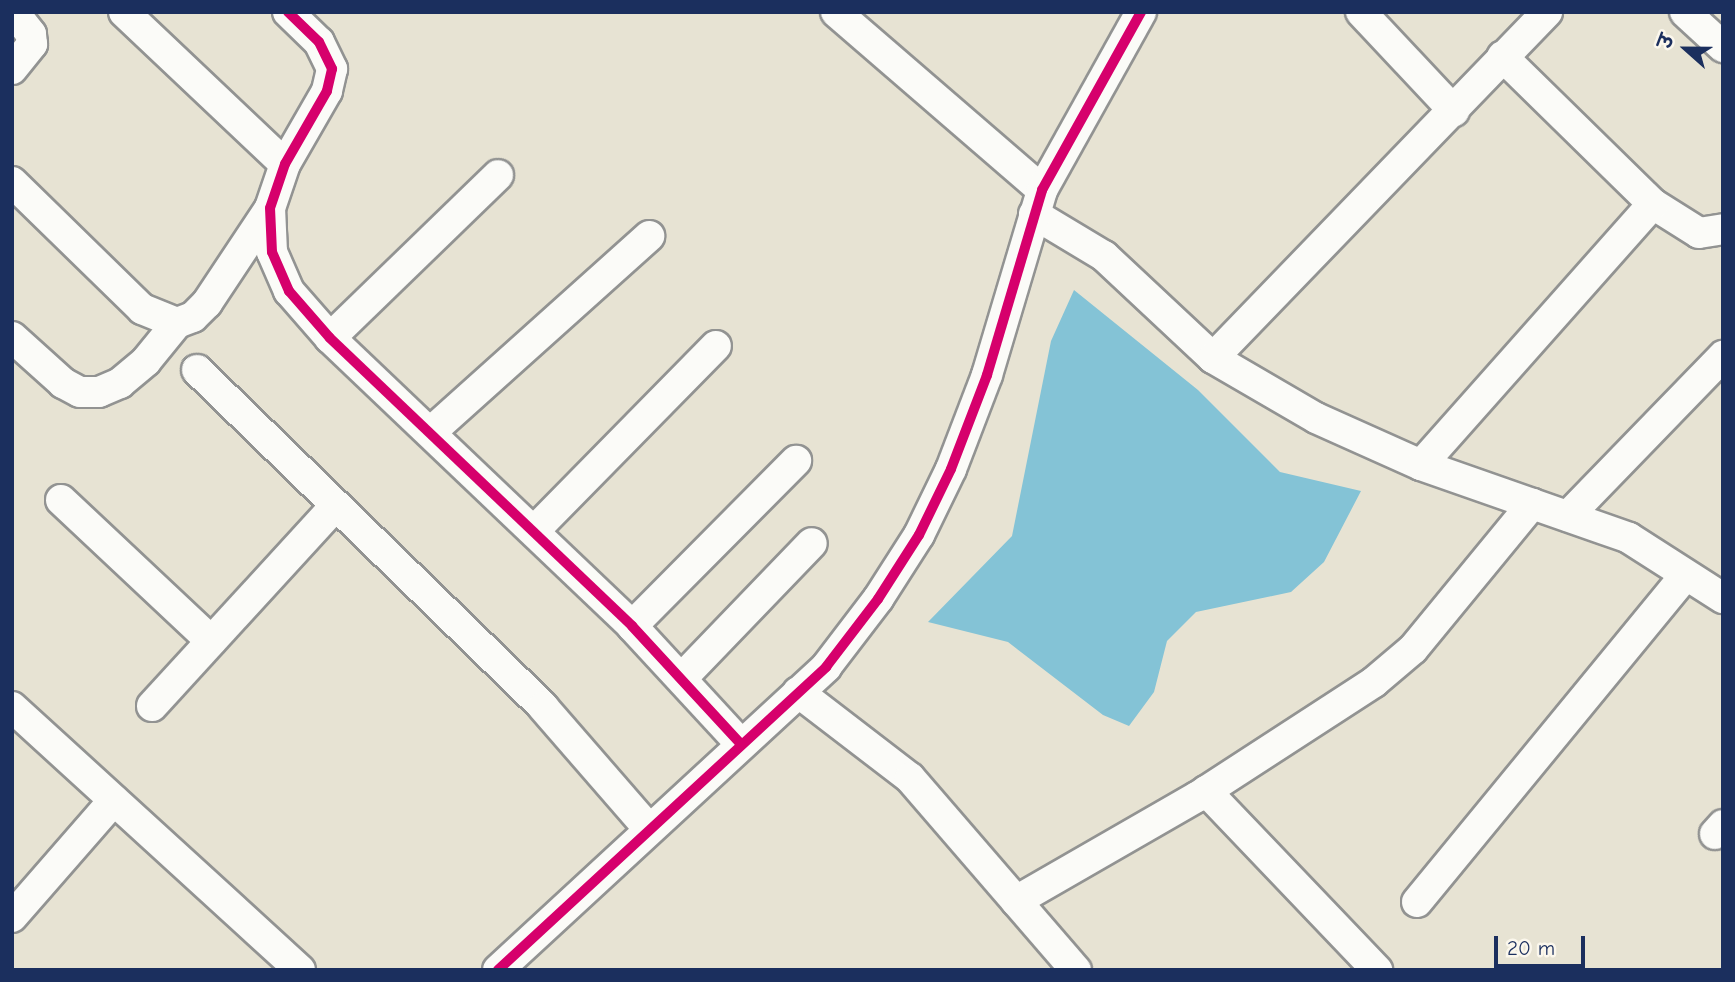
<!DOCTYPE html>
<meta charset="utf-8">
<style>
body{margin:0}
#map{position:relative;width:1735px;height:982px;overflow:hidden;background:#e7e3d3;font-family:"Comic Neue","Playpen Sans Deva",sans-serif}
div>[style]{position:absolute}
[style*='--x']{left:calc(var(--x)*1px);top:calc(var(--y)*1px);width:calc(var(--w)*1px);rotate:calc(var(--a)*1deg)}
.water>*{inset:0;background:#84c3d6}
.roads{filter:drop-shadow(2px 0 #929392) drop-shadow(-2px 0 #929392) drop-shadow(0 2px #929392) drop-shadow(0 -2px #929392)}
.street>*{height:30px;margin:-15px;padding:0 15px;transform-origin:15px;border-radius:15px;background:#fbfbf8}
.cycleway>*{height:10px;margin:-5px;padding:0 5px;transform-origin:5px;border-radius:5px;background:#d6006c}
span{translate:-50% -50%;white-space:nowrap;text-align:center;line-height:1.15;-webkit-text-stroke:5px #fbf7ec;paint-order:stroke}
.frame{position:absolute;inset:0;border:14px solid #1b2f5e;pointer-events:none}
.north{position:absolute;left:1651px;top:14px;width:70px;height:70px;-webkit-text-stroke:5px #fbf7ec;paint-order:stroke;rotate:291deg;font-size:19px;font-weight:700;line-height:28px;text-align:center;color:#1b2f5e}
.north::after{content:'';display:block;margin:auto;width:24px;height:32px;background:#1b2f5e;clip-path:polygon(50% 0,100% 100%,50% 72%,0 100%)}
.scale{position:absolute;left:1494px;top:936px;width:91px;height:32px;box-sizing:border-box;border:4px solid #1b2f5e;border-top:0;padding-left:9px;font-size:21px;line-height:24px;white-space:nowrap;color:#1b2f5e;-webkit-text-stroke:5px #fbf7ec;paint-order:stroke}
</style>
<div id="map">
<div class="water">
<div style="clip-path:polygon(1074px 290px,1198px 390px,1280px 472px,1361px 491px,1324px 562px,1291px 592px,1196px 612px,1167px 641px,1154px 692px,1129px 726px,1103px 715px,1008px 642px,928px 622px,1012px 536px,1051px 341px)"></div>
</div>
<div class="roads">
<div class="street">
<div style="--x:124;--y:12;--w:221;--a:43.4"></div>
<div style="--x:288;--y:12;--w:43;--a:44.1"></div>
<div style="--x:319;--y:42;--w:30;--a:64"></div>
<div style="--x:332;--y:69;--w:23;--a:103"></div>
<div style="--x:327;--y:91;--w:84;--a:119.9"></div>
<div style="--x:285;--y:164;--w:46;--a:108.8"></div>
<div style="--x:270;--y:208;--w:44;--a:87.4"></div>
<div style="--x:272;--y:252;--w:43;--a:66.4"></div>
<div style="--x:289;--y:291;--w:62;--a:48.9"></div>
<div style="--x:330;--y:338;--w:417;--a:43.6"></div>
<div style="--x:632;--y:626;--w:161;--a:47.3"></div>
<div style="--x:836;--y:12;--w:272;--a:40.8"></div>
<div style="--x:1361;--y:12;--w:136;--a:46.8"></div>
<div style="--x:1685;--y:12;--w:52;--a:42.6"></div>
<div style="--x:12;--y:69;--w:32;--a:-51"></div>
<div style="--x:32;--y:44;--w:10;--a:-96"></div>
<div style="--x:31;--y:34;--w:28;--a:-128"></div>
<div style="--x:12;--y:182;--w:182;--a:44.3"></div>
<div style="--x:142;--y:309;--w:38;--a:22"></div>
<div style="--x:177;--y:323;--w:17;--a:-21"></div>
<div style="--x:193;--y:317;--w:20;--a:-45"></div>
<div style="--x:207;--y:303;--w:114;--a:-56.4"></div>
<div style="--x:1653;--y:204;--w:54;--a:32.2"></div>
<div style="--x:1699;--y:233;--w:24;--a:-9"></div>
<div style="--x:1034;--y:214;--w:82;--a:31"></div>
<div style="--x:1104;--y:256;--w:149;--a:43.1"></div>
<div style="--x:1213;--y:358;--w:119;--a:30.2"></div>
<div style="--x:1316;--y:418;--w:115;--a:24.1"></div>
<div style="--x:1421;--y:465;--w:220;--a:19.3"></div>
<div style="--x:1629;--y:538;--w:112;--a:32.6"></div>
<div style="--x:12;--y:337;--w:69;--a:42"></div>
<div style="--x:63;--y:383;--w:19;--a:28"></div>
<div style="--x:80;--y:392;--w:19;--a:0"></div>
<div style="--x:99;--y:392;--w:23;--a:-23"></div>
<div style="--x:120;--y:383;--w:34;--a:-40"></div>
<div style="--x:146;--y:361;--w:49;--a:-50.8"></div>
<div style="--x:330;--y:338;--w:234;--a:-44.1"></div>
<div style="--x:1213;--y:358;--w:481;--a:-46"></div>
<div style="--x:197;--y:370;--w:483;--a:44.2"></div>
<div style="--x:543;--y:707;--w:160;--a:49"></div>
<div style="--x:432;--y:431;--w:292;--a:-41.9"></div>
<div style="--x:1421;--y:465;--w:349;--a:-48.4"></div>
<div style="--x:1653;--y:204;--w:211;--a:-135.6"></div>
<div style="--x:61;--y:500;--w:206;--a:43.2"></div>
<div style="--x:1568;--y:516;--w:223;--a:-45.9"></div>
<div style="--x:535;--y:530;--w:258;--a:-45.5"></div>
<div style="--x:632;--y:626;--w:233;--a:-45.2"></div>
<div style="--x:682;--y:678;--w:187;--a:-46.1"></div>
<div style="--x:798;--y:692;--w:141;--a:37.5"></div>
<div style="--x:910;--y:778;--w:254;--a:49.2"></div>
<div style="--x:152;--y:706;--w:271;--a:-47.5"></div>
<div style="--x:12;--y:707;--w:390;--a:42.4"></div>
<div style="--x:1206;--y:791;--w:248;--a:46.3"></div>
<div style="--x:1715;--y:834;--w:12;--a:-48"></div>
<div style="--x:1016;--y:901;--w:209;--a:-29.9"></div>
<div style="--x:1197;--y:797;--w:211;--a:-33"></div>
<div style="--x:1374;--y:682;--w:51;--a:-40.2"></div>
<div style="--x:1413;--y:649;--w:188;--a:-50.6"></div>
<div style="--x:1417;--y:902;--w:423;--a:-50.6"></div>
<div style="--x:12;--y:917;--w:155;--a:-48.9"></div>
<div style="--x:498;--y:970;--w:447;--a:-42.7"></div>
<div style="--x:826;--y:667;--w:86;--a:-52.6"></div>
<div style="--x:878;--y:599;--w:76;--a:-57.4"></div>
<div style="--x:919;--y:535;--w:73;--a:-64.1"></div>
<div style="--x:951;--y:469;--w:101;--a:-69"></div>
<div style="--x:987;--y:375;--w:193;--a:-73.4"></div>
<div style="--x:1042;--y:190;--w:204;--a:-60.9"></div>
</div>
</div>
<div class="cycleway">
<div style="--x:288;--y:12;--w:43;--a:44.1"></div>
<div style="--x:319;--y:42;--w:30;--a:64"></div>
<div style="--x:332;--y:69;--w:23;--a:103"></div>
<div style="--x:327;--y:91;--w:84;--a:119.9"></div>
<div style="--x:285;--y:164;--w:46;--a:108.8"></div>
<div style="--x:270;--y:208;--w:44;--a:87.4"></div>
<div style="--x:272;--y:252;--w:43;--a:66.4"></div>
<div style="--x:289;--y:291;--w:62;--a:48.9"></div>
<div style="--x:330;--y:338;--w:417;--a:43.6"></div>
<div style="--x:632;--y:626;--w:161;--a:47.3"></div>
<div style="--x:498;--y:970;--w:447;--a:-42.7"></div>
<div style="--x:826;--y:667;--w:86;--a:-52.6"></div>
<div style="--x:878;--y:599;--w:76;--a:-57.4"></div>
<div style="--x:919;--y:535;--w:73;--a:-64.1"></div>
<div style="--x:951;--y:469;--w:101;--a:-69"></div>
<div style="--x:987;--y:375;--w:193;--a:-73.4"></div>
<div style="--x:1042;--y:190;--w:204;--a:-60.9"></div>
</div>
<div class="frame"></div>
<div class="north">उ</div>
<div class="scale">20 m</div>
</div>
